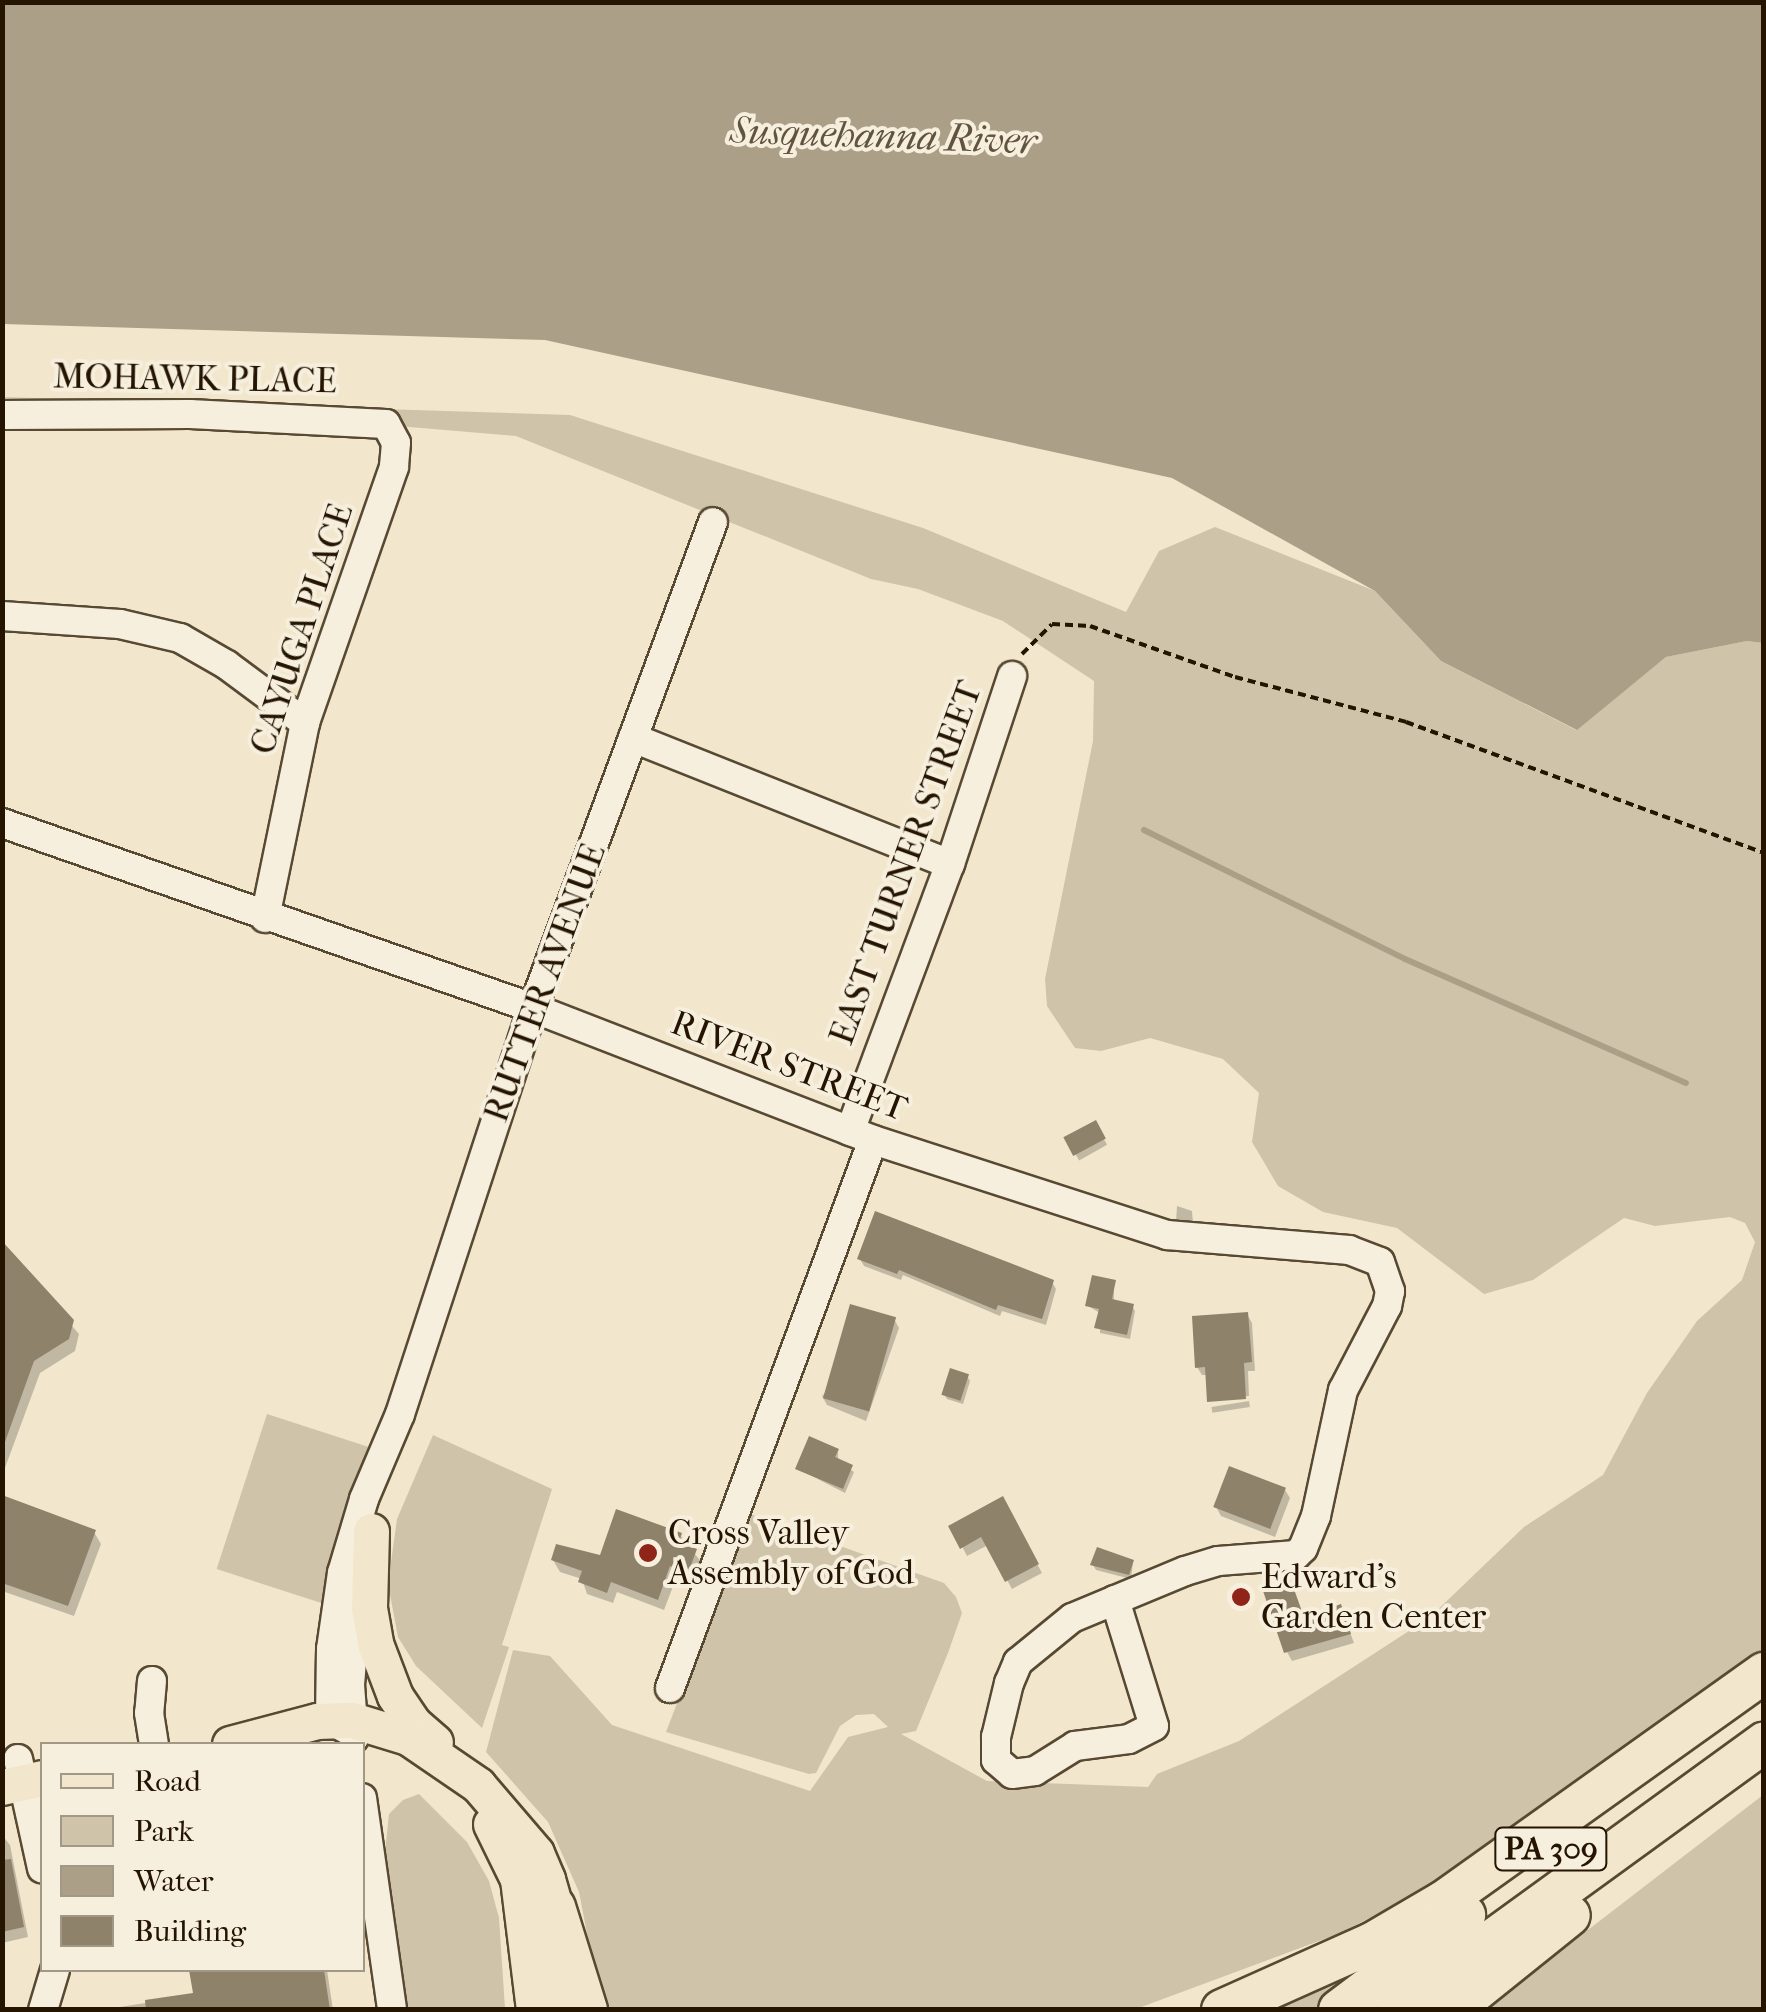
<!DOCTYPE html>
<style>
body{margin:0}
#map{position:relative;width:1766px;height:2012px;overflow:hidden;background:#f2e7cc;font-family:"IM FELL French Canon",serif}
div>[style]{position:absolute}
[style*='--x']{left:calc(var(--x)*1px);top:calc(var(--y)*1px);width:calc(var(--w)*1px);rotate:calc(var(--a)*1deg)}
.green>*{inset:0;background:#cfc3a9;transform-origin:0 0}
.water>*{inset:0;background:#ac9f87}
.shadow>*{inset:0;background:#0003;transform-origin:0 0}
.stream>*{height:6px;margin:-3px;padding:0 3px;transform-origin:3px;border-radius:3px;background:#ac9f87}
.building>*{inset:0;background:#8f826a;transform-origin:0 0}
.path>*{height:4px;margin-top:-2px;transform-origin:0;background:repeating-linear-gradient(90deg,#241400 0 8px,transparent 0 13px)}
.roads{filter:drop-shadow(2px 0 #584933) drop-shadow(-2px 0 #584933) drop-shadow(0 2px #584933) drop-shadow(0 -2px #584933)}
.minor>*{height:28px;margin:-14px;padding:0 14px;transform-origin:14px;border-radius:14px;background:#f7efde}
.major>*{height:35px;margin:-17.5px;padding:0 17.5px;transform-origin:17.5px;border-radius:17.5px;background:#f2e7cc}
.highway>*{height:40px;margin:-20px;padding:0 20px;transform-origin:20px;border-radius:20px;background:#f2e7cc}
.dots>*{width:28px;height:28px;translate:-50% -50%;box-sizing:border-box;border:5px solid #f7efde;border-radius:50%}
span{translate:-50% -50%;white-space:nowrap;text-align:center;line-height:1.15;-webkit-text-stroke:8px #f7efde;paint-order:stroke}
.shield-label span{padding:2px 8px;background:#f7efde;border:2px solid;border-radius:8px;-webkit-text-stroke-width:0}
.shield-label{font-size:32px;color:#241400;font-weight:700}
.street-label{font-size:35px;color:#241400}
.poi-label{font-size:35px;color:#241400}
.left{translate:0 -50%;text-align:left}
.water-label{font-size:38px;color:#61533d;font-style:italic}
.frame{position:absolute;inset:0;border:5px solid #241400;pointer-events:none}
.legend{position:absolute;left:40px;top:1742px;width:325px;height:230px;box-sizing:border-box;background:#f7efde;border:2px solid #a39785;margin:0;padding:12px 18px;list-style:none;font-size:30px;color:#241400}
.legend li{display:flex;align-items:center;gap:20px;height:50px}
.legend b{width:50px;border:2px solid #a39785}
</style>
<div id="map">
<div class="green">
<div style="clip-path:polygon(3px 397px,570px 415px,923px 528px,1126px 612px,1159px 551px,1215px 527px,1375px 591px,1441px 661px,1576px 730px,1666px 657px,1747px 641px,1763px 643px,1763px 1655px,1528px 1827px,1418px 1892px,1343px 1932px,1136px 2009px,607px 2009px,598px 1990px,579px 1892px,548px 1822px,486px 1752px,513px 1650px,550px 1656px,612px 1725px,810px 1791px,848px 1737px,888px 1727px,874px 1714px,856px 1715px,840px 1726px,816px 1773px,809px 1774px,666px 1732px,750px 1514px,944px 1583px,956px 1597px,962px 1613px,948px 1653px,916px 1731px,901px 1734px,987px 1781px,1148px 1787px,1157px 1774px,1239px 1741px,1429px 1618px,1524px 1527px,1603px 1475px,1647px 1393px,1697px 1321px,1742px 1280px,1755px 1242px,1745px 1223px,1730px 1217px,1655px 1226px,1624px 1218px,1533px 1280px,1484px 1294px,1397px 1228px,1323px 1212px,1278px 1186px,1252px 1142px,1259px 1093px,1223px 1059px,1150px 1038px,1101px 1051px,1075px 1048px,1047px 1006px,1045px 979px,1093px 741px,1094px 681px,1003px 621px,918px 589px,871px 579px,516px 436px,350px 422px,3px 409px)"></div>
<div style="left:267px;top:1414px;width:111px;height:163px;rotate:18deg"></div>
<div style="clip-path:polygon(433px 1435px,552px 1489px,502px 1645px,509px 1647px,482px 1728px,416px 1666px,398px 1637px,388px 1584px,397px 1519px)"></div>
<div style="clip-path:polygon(419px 1794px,467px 1842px,489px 1881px,499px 1918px,505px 2009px,404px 2009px,384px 1863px,389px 1814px,403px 1800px)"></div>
<div style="clip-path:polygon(1763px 1795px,1763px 2009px,1486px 2009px,1510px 1990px)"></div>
<div style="clip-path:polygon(1380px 1953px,1316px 2009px,1261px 2010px)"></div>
</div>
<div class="water">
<div style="clip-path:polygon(3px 2px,1763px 3px,1763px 643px,1747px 641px,1666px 657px,1577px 730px,1441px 661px,1375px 591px,1172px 478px,545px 340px,3px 324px)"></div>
</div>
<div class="shadow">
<div style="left:1095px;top:1123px;width:25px;height:32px;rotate:61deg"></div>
<div style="clip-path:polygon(1177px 1206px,1192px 1211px,1193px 1224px,1176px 1222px)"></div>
<div style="clip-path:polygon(2px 1244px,79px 1334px,75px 1351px,40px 1373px,2px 1476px)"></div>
<div style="clip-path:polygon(860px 1259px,1052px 1282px,1056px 1289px,1046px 1325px,1002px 1311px,1000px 1316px,903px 1275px,901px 1280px,864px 1266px)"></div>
<div style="clip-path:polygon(1114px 1282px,1114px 1302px,1132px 1306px,1135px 1311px,1130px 1339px,1100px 1333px,1100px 1313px,1088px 1306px)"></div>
<div style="clip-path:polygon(1247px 1314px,1252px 1323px,1255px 1371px,1248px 1371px,1249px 1396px,1210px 1399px,1208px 1375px,1202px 1375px,1197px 1367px)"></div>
<div style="clip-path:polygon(894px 1319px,899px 1328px,866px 1421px,827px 1405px,822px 1396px)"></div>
<div style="clip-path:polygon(967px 1376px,970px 1381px,963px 1404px,947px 1399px,944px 1394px)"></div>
<div style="left:1249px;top:1401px;width:6px;height:38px;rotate:81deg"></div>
<div style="clip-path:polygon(838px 1451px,838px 1461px,854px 1472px,845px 1493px,798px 1469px)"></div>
<div style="clip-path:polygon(1285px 1490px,1290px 1498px,1275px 1537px,1221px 1516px,1216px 1507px)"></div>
<div style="clip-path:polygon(2px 1498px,94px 1532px,101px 1544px,74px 1616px,2px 1591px)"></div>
<div style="clip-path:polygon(1002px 1499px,1042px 1573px,1012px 1589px,988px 1545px,967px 1556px,952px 1527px)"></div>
<div style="clip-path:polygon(680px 1535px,702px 1563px,695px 1583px,677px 1576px,664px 1610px,617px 1592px,613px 1603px,587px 1594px,582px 1579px,560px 1572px,553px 1560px,601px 1558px)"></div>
<div style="clip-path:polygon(1133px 1562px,1131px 1579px,1096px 1570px,1093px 1565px)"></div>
<div style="clip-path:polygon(1289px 1581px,1304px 1620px,1344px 1616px,1354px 1643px,1292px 1661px,1287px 1652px)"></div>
<div style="clip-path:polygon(2px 1835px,10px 1845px,28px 1937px,2px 1943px)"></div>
<div style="clip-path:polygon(192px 1970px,327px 1970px,333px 2010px,101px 2010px,196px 1995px)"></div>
</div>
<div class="stream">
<div style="--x:1144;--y:830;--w:291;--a:26.3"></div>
<div style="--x:1405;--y:959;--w:307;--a:23.8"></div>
</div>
<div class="building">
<div style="left:1096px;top:1120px;width:21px;height:37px;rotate:62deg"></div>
<div style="clip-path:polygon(875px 1211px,1054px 1280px,1042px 1319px,998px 1305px,996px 1310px,899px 1270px,897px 1274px,857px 1259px)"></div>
<div style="clip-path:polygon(2px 1241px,74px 1320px,69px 1339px,34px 1361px,5px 1442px)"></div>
<div style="clip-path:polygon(1092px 1275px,1116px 1280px,1112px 1299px,1134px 1304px,1127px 1335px,1094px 1328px,1099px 1309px,1085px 1306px)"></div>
<div style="left:850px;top:1304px;width:48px;height:98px;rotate:16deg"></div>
<div style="clip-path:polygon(1248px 1312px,1252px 1362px,1244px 1363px,1246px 1399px,1207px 1402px,1205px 1367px,1195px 1368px,1192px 1316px)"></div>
<div style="left:950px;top:1368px;width:20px;height:28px;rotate:18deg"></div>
<div style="clip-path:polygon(809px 1436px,839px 1449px,835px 1457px,853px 1465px,843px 1489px,795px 1469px)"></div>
<div style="left:1229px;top:1466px;width:61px;height:44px;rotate:21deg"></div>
<div style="clip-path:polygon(2px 1495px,96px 1530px,68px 1606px,2px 1583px)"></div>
<div style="clip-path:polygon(1003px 1496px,1039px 1564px,1005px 1582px,981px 1537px,960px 1549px,948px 1526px)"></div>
<div style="clip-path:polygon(616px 1509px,682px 1533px,679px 1542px,697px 1549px,688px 1573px,670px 1566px,658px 1600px,611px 1582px,607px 1593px,578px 1582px,582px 1571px,551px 1560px,556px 1544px,600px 1555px)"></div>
<div style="clip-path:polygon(1097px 1547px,1134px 1560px,1129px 1575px,1090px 1565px)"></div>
<div style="clip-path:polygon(1290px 1578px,1304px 1617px,1341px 1604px,1351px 1634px,1284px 1653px,1262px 1588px)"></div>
<div style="clip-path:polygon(11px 1859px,24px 1927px,2px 1932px,2px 1860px)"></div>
<div style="clip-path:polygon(189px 1970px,324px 1970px,330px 2010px,146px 2010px,145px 2000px,193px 1993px)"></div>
</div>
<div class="path">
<div style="--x:1022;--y:654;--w:42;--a:-45"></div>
<div style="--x:1052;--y:624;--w:38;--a:3"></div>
<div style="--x:1090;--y:626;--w:154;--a:19.4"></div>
<div style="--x:1235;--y:677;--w:177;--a:14.7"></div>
<div style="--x:1406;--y:722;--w:381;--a:20.1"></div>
</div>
<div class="roads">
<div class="minor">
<div style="--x:2;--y:415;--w:188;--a:-0.3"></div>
<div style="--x:190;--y:414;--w:196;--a:2.9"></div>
<div style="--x:386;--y:424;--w:21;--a:62"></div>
<div style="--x:396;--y:443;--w:24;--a:95"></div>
<div style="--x:394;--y:467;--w:271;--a:109.2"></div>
<div style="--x:305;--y:723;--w:199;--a:101.6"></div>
<div style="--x:2;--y:616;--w:118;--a:3.9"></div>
<div style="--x:120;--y:624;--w:62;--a:13.1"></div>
<div style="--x:180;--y:638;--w:54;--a:29.9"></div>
<div style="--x:227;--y:665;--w:97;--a:36.6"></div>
<div style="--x:633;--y:738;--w:341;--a:21.7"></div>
<div style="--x:2;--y:823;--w:562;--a:19.21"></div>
<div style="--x:533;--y:1008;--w:365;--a:21.2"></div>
<div style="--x:873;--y:1140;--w:309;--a:17.9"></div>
<div style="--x:1167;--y:1235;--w:183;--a:4.7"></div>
<div style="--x:1349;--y:1250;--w:33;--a:21"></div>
<div style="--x:1380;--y:1262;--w:31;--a:71"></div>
<div style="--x:1390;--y:1291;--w:15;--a:101"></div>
<div style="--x:1387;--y:1306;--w:95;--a:117.6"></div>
<div style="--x:1343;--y:1390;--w:129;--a:102.1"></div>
<div style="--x:1316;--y:1516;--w:35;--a:112"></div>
<div style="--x:1303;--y:1548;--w:10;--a:135"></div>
<div style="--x:1296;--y:1555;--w:78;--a:175.6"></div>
<div style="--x:1218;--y:1561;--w:34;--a:163"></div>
<div style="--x:1185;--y:1571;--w:122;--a:157.4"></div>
<div style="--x:1072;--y:1618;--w:70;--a:140.8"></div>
<div style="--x:1018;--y:1662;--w:23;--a:113"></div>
<div style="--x:1009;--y:1683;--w:56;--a:103.5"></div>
<div style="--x:996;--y:1737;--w:23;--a:90"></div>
<div style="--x:996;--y:1760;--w:21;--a:41"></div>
<div style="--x:1012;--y:1774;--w:23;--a:-7"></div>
<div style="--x:1035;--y:1771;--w:47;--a:-32"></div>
<div style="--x:1075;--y:1746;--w:54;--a:-7.4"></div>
<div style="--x:1129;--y:1739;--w:28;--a:-27"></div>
<div style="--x:1154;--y:1726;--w:132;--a:-107.2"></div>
<div style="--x:850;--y:1131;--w:285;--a:-69.5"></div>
<div style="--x:950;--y:864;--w:198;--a:-71.7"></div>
<div style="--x:152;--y:1681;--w:32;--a:95"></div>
<div style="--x:149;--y:1713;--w:31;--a:81"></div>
<div style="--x:670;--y:1688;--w:584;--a:-69.67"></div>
<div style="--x:348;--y:1730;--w:21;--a:-151"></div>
<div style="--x:330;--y:1720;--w:71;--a:-89.2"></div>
<div style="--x:331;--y:1649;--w:77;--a:-81.8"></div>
<div style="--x:342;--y:1573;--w:77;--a:-73.4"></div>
<div style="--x:364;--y:1499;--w:92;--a:-67"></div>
<div style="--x:400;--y:1414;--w:427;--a:-71.9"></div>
<div style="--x:533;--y:1008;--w:518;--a:-69.68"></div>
<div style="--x:354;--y:1738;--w:53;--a:-94.3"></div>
<div style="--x:350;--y:1685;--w:98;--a:-85.3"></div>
<div style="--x:18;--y:1759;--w:112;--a:77.6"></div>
<div style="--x:362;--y:1798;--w:214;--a:81.9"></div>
<div style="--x:43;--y:2010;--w:42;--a:-73.3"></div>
</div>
<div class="major">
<div style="--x:371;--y:1531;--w:77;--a:91.5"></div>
<div style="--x:369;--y:1608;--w:39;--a:80"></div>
<div style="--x:376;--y:1646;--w:53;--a:69.2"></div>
<div style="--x:395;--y:1696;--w:32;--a:56"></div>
<div style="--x:413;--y:1723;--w:29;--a:41"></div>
<div style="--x:230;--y:1744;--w:90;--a:-14.8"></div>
<div style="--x:317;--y:1721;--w:35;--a:-2"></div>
<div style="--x:352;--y:1720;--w:59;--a:16.9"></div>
<div style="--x:408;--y:1737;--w:85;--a:34.4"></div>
<div style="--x:478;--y:1785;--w:89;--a:49.5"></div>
<div style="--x:536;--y:1853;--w:28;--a:67"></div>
<div style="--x:547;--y:1879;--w:29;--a:74"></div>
<div style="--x:555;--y:1907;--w:103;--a:85.6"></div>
<div style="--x:2;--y:1787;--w:41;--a:-12.7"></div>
<div style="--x:491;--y:1824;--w:61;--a:63.9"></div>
<div style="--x:518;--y:1879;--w:132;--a:83"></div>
</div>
<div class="highway">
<div style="--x:555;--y:1907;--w:108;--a:72.7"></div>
<div style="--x:1222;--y:2010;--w:164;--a:-24.1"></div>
<div style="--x:1372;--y:1943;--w:83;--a:-30.3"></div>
<div style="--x:1444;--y:1901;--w:393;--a:-35.5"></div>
<div style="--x:1339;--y:2010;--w:158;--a:-37"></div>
<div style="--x:1396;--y:2010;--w:455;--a:-36"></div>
<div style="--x:1452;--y:2010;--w:151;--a:-38.8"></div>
</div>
</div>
<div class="dots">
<div style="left:648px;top:1553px;background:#8f2418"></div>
<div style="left:1241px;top:1597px;background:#8f2418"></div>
</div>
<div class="shield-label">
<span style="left:1551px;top:1849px">PA 309</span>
</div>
<div class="street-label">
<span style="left:195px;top:379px;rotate:1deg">MOHAWK PLACE</span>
<span style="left:302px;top:629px;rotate:-72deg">CAYUGA PLACE</span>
<span style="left:906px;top:863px;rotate:-70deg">EAST TURNER STREET</span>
<span style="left:545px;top:983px;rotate:-70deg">RUTTER AVENUE</span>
<span style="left:789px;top:1066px;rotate:21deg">RIVER STREET</span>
</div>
<div class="poi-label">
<span class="left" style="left:668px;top:1553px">Cross Valley<br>Assembly of God</span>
<span class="left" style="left:1261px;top:1597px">Edward's<br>Garden Center</span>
</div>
<div class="water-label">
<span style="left:883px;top:136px;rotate:2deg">Susquehanna River</span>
</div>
<div class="frame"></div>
<ul class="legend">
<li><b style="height:12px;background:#f2e7cc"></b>Road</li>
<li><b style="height:28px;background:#cfc3a9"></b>Park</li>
<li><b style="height:28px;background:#ac9f87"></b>Water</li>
<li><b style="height:28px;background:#8f826a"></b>Building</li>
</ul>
</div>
